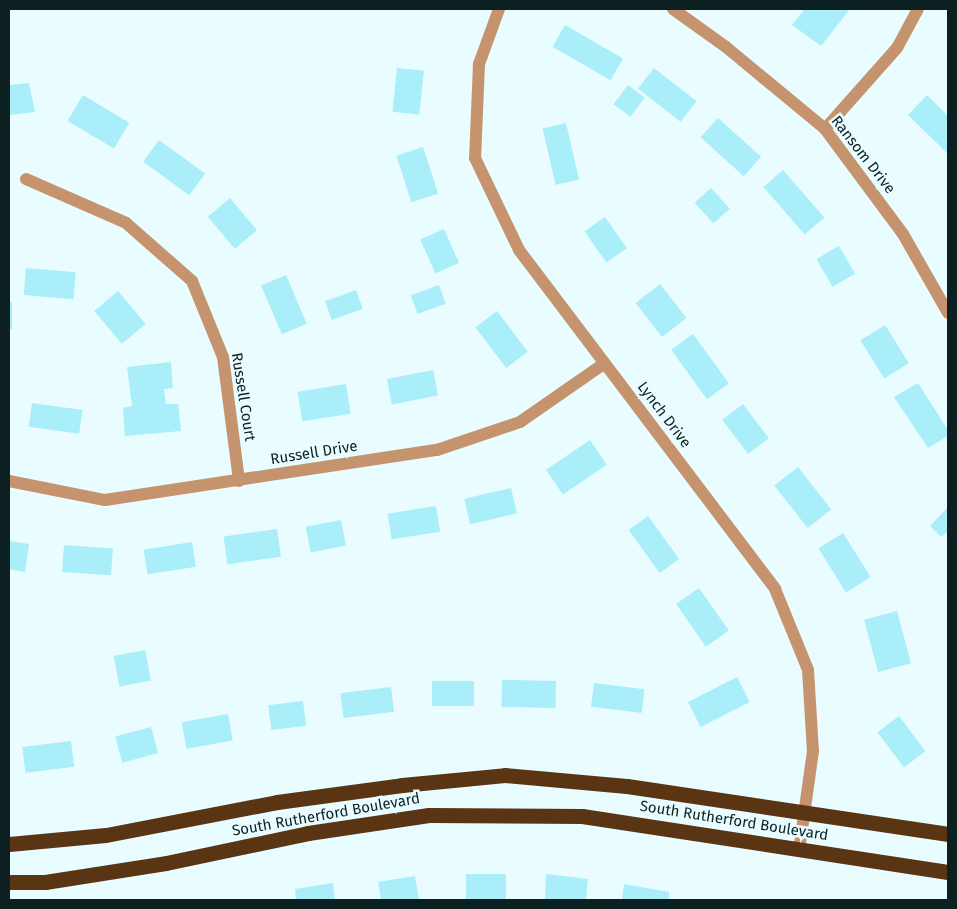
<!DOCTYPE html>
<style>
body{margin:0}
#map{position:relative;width:957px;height:909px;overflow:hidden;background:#e9fcff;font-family:"Fira Sans",sans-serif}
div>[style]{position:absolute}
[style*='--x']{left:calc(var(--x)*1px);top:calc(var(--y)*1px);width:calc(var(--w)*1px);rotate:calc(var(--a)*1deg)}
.building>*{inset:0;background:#a9eef9;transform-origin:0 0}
.minor>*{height:12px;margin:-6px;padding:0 6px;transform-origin:6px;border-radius:6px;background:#c5936d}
.highway>*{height:15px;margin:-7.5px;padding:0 7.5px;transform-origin:7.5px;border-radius:7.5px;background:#5a3514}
span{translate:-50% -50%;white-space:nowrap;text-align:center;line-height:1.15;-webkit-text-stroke:5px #e9fcff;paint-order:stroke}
.street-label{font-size:15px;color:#0c1f21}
.frame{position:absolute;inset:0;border:10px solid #0c1f21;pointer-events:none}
</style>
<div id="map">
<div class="building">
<div style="clip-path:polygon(805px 9px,850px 9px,821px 46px,792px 25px)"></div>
<div style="left:565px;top:25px;width:67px;height:25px;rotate:30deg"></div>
<div style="left:397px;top:68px;width:27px;height:44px;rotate:6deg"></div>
<div style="left:654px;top:68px;width:54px;height:26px;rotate:38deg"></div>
<div style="clip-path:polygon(29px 83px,35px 112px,9px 115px,9px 85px)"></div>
<div style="left:628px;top:85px;width:21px;height:24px;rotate:37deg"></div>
<div style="left:83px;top:95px;width:54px;height:30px;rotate:31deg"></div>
<div style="clip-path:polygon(927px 95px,948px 116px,948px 154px,908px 115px)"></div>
<div style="left:718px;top:118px;width:58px;height:26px;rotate:42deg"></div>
<div style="left:566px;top:123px;width:58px;height:24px;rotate:77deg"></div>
<div style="left:159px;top:140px;width:57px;height:27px;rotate:36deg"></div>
<div style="left:423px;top:147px;width:49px;height:28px;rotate:72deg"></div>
<div style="left:783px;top:170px;width:63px;height:26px;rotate:49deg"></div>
<div style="left:711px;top:188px;width:28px;height:22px;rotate:48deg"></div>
<div style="left:230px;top:198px;width:42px;height:29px;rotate:50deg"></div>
<div style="left:605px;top:217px;width:38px;height:25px;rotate:55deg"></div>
<div style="left:444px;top:229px;width:37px;height:26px;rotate:66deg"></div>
<div style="left:839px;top:246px;width:32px;height:26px;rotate:60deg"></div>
<div style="left:26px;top:268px;width:50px;height:27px;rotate:5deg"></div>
<div style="left:286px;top:275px;width:53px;height:27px;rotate:67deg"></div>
<div style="left:660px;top:284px;width:43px;height:31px;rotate:52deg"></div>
<div style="left:439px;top:285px;width:20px;height:30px;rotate:70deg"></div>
<div style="left:356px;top:290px;width:20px;height:33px;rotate:70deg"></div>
<div style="left:118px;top:291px;width:43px;height:31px;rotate:50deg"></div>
<div style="left:9px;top:302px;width:3px;height:27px"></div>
<div style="left:497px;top:311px;width:51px;height:27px;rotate:53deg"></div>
<div style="left:885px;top:325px;width:45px;height:29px;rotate:58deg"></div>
<div style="left:693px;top:334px;width:61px;height:27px;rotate:54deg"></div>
<div style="clip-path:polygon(171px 362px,173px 388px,164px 389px,166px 404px,178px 404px,181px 431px,125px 436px,123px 408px,132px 406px,127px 367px)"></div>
<div style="left:433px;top:370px;width:26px;height:47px;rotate:79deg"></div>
<div style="clip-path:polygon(918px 383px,948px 430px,948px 436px,928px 448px,894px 397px)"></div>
<div style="left:346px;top:384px;width:30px;height:49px;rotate:81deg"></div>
<div style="left:32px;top:403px;width:51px;height:24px;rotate:8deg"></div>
<div style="left:743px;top:404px;width:43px;height:26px;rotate:53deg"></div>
<div style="left:590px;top:440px;width:30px;height:53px;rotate:56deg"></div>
<div style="left:798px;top:467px;width:54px;height:30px;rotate:52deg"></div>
<div style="left:511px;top:488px;width:26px;height:48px;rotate:77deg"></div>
<div style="left:436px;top:506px;width:26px;height:49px;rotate:81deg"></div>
<div style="clip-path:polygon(947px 508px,948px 531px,941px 537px,930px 526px)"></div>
<div style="left:648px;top:516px;width:53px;height:24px;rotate:54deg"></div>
<div style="left:341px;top:520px;width:26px;height:36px;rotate:79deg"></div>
<div style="left:277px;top:529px;width:28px;height:54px;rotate:82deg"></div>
<div style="left:843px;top:533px;width:52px;height:29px;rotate:58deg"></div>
<div style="clip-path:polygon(9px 541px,29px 544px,25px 572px,9px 569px)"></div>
<div style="left:192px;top:542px;width:25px;height:49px;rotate:81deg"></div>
<div style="left:64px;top:545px;width:49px;height:27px;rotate:4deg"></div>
<div style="left:699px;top:588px;width:52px;height:28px;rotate:55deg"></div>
<div style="left:897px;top:611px;width:54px;height:34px;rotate:75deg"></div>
<div style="left:145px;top:650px;width:31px;height:32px;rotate:79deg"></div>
<div style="left:737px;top:677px;width:28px;height:55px;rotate:63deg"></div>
<div style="left:502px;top:680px;width:54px;height:27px;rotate:1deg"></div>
<div style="left:432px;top:681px;width:42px;height:25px"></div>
<div style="left:594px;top:683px;width:51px;height:24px;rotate:7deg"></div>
<div style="left:391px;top:687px;width:25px;height:51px;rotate:83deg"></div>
<div style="left:303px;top:701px;width:25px;height:35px;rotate:83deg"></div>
<div style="left:228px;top:714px;width:27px;height:47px;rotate:80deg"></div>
<div style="left:899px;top:716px;width:44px;height:27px;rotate:53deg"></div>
<div style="left:151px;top:727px;width:27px;height:37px;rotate:75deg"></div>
<div style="left:71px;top:741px;width:26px;height:49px;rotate:83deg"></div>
<div style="left:466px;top:874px;width:40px;height:26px"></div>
<div style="clip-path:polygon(546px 874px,588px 879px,586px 900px,545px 900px)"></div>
<div style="clip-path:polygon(415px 876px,419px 900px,381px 900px,378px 882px)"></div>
<div style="clip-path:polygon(333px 883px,335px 900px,296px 900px,295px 889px)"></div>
<div style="clip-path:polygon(624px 884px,669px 892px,669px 900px,622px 900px)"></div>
</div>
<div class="minor">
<div style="--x:499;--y:9;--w:59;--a:110"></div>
<div style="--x:479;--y:64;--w:94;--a:92.4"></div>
<div style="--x:475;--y:158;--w:102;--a:64.4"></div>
<div style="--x:519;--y:250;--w:425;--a:52.9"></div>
<div style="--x:775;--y:589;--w:87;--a:67.8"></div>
<div style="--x:808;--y:670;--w:81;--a:86.5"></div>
<div style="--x:813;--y:751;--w:100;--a:98"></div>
<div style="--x:673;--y:9;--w:65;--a:35.6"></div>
<div style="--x:726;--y:47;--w:129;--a:39.6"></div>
<div style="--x:825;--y:129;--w:131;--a:53.4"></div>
<div style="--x:903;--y:234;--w:91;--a:60.3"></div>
<div style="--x:825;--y:129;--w:108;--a:-48.4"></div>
<div style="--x:897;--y:48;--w:44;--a:-61.7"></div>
<div style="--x:26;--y:179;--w:109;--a:23.7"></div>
<div style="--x:126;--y:223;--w:88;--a:41.3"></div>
<div style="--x:192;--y:281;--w:82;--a:67.8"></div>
<div style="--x:223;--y:357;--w:125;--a:82.6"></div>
<div style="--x:9;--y:481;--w:98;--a:11.2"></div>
<div style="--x:105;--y:500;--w:336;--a:-8.6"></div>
<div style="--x:437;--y:450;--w:88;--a:-18.6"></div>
<div style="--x:520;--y:422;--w:103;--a:-34.8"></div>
</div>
<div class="highway">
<div style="--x:9;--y:844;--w:97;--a:-5.3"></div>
<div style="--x:106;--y:835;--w:174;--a:-10.9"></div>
<div style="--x:277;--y:802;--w:126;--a:-7.7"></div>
<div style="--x:402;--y:785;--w:103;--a:-5.5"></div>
<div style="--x:505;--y:775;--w:122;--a:5.2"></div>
<div style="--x:627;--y:786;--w:325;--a:8.5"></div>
<div style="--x:9;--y:882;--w:36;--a:0"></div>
<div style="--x:45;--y:882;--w:122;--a:-8.9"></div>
<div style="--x:166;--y:863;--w:145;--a:-11.9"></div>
<div style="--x:308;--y:833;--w:122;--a:-8.5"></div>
<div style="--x:429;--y:815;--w:153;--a:0.4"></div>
<div style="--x:582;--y:816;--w:370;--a:8.7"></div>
</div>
<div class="street-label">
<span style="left:863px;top:155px;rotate:52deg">Ransom Drive</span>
<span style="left:243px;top:397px;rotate:81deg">Russell Court</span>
<span style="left:664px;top:415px;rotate:53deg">Lynch Drive</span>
<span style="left:314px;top:453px;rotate:-9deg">Russell Drive</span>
<span style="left:326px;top:815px;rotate:-10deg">South Rutherford Boulevard</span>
<span style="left:734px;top:821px;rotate:9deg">South Rutherford Boulevard</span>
</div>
<div class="frame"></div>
</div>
